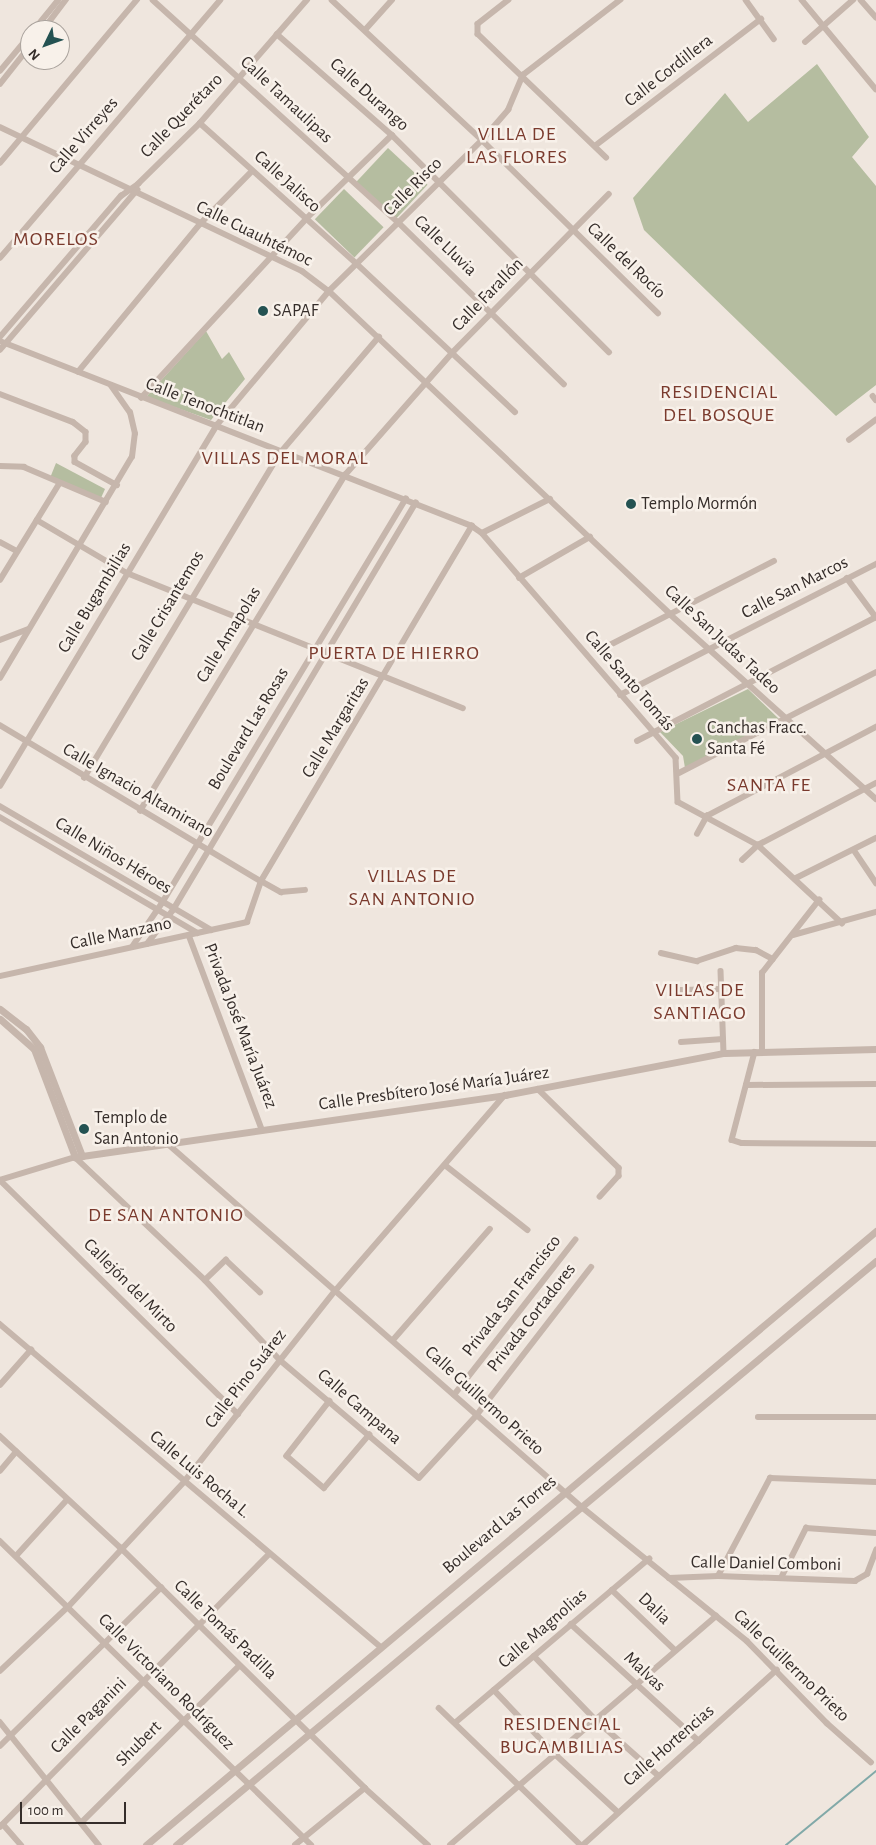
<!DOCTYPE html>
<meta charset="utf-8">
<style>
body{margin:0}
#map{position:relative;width:876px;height:1845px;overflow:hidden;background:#efe6de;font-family:"Alegreya Sans",sans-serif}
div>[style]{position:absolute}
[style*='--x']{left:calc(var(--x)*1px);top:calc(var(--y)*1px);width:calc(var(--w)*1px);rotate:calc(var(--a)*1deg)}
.green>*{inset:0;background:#b5bda0;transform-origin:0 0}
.stream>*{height:2px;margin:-1px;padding:0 1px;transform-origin:1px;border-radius:1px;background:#81a9a8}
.minor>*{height:5.5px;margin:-2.75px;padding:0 2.75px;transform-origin:2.75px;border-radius:2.75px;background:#c6b6ac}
.tertiary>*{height:7px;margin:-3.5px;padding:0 3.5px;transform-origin:3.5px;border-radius:3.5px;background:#c6b6ac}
.dots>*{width:14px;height:14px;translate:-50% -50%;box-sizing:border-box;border:2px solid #f8f1ea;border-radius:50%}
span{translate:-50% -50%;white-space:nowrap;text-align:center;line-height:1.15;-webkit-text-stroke:5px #f8f1ea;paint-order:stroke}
.street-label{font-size:18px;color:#352d2a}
.poi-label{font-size:18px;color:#352d2a}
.left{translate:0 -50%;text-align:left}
.quarter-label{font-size:20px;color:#7a3a2d;letter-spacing:1px}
.north{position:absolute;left:20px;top:20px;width:50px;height:50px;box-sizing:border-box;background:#f8f1ea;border:1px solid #aaa39d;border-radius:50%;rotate:228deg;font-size:14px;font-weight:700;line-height:20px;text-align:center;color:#352d2a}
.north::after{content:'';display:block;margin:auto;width:18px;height:22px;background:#245252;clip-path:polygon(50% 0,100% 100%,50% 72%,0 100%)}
.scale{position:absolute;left:20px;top:1802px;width:106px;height:22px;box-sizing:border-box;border:2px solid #352d2a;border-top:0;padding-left:6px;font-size:15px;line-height:18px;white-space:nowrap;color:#352d2a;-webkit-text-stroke:4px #f8f1ea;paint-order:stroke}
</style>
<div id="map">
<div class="green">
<div style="clip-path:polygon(817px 64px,869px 137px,852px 157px,876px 186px,876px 385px,836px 416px,644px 230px,633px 198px,725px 93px,748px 122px)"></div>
<div style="left:388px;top:148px;width:54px;height:47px;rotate:43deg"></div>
<div style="left:344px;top:189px;width:55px;height:42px;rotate:44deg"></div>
<div style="clip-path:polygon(206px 331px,222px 359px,229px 352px,245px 379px,211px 420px,146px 397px)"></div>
<div style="clip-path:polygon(56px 463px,105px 489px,101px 498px,50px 478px)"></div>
<div style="clip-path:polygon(748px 689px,779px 719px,685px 768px,683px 756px,660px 732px)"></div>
</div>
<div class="stream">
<div style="--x:786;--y:1845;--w:117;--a:-39.4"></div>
</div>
<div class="minor">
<div style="--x:153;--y:0;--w:331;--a:42.2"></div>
<div style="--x:398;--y:222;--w:232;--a:44.3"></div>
<div style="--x:332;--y:0;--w:205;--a:43"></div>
<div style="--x:482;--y:140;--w:247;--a:44.5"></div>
<div style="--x:509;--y:0;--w:39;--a:142"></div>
<div style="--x:478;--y:24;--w:10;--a:90"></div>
<div style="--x:478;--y:34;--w:178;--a:43.9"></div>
<div style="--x:746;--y:0;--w:48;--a:54.3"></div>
<div style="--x:802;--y:0;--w:116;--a:50.3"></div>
<div style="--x:861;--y:0;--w:23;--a:49"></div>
<div style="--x:34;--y:30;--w:38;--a:-51"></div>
<div style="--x:43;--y:30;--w:38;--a:-53"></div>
<div style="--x:365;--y:30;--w:40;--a:-48"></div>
<div style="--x:277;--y:34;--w:153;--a:41.3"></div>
<div style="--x:392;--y:135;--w:307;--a:45"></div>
<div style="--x:805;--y:42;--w:64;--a:-41.2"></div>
<div style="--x:0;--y:71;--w:47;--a:-50.2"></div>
<div style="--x:0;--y:84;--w:48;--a:-51.7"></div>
<div style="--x:200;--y:123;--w:210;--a:41.9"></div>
<div style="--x:356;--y:263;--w:218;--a:43.1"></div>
<div style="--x:0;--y:127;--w:335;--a:25.5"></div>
<div style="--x:302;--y:271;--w:34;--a:37"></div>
<div style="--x:329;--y:291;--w:470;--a:43.4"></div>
<div style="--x:670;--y:614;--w:277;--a:41.9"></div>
<div style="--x:595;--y:146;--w:209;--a:-37.4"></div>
<div style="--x:0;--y:163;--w:213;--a:-50"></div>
<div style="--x:0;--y:258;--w:339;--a:-49.5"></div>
<div style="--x:0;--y:337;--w:186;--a:-49.4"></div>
<div style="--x:121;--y:196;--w:21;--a:-35"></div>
<div style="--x:138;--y:184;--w:87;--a:-44.5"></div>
<div style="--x:200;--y:123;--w:163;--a:-49"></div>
<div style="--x:0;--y:341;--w:507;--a:21.4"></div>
<div style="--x:472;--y:526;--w:12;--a:35"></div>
<div style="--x:482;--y:533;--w:297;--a:49.2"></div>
<div style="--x:676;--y:758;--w:44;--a:87.4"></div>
<div style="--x:678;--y:802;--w:91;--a:28.3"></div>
<div style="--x:758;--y:845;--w:115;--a:42.9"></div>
<div style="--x:0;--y:350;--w:211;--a:-49.4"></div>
<div style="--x:78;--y:372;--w:192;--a:-50.5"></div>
<div style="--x:200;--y:224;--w:74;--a:-45.5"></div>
<div style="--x:0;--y:394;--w:78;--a:21"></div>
<div style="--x:73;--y:422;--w:16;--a:38"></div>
<div style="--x:86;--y:432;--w:10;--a:90"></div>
<div style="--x:86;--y:442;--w:18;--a:128"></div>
<div style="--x:75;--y:456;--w:6;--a:90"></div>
<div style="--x:75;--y:462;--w:48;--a:28.7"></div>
<div style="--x:873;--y:396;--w:5;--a:53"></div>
<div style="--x:141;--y:398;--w:243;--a:-47.3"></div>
<div style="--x:306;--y:219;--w:120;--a:-44.3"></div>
<div style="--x:849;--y:440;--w:34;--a:-37"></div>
<div style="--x:0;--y:466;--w:24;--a:2"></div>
<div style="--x:24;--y:467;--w:89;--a:23.1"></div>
<div style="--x:37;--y:520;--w:104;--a:30.5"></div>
<div style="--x:127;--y:573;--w:362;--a:21.9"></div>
<div style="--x:482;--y:533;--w:76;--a:-26.6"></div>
<div style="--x:0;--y:542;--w:19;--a:28"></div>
<div style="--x:519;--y:578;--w:82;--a:-30"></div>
<div style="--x:847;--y:578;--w:49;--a:53.4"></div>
<div style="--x:0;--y:580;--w:113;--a:-58.4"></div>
<div style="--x:0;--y:640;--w:30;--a:-21"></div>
<div style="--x:602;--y:649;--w:193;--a:-27.1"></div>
<div style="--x:0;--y:678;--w:257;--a:-59.2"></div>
<div style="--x:132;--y:457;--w:23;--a:-83"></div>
<div style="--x:135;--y:434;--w:22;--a:-103"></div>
<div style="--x:130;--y:413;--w:33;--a:-125"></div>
<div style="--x:620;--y:695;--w:288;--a:-27.1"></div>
<div style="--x:0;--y:725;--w:304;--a:30.9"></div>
<div style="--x:261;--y:881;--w:23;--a:29"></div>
<div style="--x:281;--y:892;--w:24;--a:-5"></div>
<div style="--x:637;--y:741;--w:269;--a:-27.4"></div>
<div style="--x:679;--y:773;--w:221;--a:-27.1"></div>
<div style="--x:84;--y:778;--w:381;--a:-58.9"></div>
<div style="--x:281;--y:452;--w:151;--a:-49.6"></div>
<div style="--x:0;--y:786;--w:421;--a:-59"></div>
<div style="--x:217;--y:425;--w:175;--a:-50.1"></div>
<div style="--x:329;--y:291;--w:215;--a:-44.6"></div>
<div style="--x:482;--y:140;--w:40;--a:-49"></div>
<div style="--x:508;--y:110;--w:38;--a:-67"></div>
<div style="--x:523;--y:75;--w:123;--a:-37.7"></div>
<div style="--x:0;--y:806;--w:245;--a:30.4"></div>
<div style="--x:140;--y:811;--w:394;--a:-58.6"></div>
<div style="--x:345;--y:475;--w:162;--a:-48.7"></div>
<div style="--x:452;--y:353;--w:223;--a:-45.4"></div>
<div style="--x:707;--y:816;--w:191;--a:-27.8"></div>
<div style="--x:0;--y:817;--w:229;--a:30.4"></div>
<div style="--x:697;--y:834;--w:21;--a:-61"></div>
<div style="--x:854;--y:850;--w:40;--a:56"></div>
<div style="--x:742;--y:860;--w:22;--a:-43"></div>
<div style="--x:758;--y:845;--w:133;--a:-27.7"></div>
<div style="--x:796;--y:878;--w:89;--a:-26.6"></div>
<div style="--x:189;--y:935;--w:207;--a:69.4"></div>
<div style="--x:793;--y:935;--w:86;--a:-15.5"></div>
<div style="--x:147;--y:944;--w:43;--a:-52.6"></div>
<div style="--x:173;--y:910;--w:474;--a:-59.2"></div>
<div style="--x:132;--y:947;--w:53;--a:-55.7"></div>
<div style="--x:162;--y:903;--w:472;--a:-58.9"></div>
<div style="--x:661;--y:953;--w:37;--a:13"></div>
<div style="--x:697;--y:961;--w:41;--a:-18.4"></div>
<div style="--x:736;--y:948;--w:20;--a:6"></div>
<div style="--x:756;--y:950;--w:19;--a:28"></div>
<div style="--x:721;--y:971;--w:82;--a:87.9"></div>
<div style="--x:0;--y:976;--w:253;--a:-12.3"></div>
<div style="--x:247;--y:922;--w:43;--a:-71.1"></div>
<div style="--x:261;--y:881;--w:413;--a:-59.3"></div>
<div style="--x:681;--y:990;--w:40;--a:-1.4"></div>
<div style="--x:681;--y:1042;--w:42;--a:-4.1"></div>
<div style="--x:762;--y:1051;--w:78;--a:-90"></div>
<div style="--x:762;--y:973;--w:93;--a:-52"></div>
<div style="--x:755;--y:1052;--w:91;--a:104.6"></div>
<div style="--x:732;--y:1140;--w:10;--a:17"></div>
<div style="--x:742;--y:1143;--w:134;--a:0.4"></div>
<div style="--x:746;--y:1085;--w:130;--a:-0.4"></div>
<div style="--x:538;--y:1089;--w:113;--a:44.3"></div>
<div style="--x:619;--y:1168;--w:8;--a:90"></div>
<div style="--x:619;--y:1176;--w:28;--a:132"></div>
<div style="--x:167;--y:1143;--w:553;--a:41.26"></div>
<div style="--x:583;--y:1508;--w:211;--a:39"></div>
<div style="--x:747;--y:1641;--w:115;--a:45.7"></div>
<div style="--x:827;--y:1723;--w:59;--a:41.6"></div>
<div style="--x:445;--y:1165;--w:105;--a:38.1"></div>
<div style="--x:0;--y:1180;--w:78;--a:-17"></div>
<div style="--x:75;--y:1157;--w:179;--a:43.4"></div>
<div style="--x:205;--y:1280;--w:110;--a:46.8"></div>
<div style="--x:280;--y:1360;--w:182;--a:40.3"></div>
<div style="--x:419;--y:1478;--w:84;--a:-47.4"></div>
<div style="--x:476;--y:1416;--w:188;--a:-52.3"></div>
<div style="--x:0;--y:1180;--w:334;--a:44.5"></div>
<div style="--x:205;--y:1280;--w:29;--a:-44"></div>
<div style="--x:226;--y:1260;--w:47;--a:43.3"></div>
<div style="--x:0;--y:1324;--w:499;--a:40.3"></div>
<div style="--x:393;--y:1340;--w:147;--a:-48.9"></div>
<div style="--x:0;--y:1385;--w:47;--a:-48.5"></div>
<div style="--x:454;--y:1395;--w:197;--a:-52"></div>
<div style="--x:330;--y:1401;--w:70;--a:128"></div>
<div style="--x:287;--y:1456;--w:49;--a:40.9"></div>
<div style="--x:324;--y:1488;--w:70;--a:-49.7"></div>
<div style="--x:758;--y:1417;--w:118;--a:0"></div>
<div style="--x:0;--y:1436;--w:163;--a:42.8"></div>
<div style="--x:120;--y:1547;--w:344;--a:44.5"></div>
<div style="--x:365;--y:1788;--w:85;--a:42.1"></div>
<div style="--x:0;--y:1471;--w:25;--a:-50"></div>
<div style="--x:0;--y:1541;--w:435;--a:44.3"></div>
<div style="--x:16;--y:1556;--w:76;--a:-47.7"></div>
<div style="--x:718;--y:1576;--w:111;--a:-62"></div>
<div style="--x:770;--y:1478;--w:106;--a:2.2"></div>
<div style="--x:669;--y:1578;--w:49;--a:-2.3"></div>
<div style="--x:718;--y:1576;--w:137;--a:2.1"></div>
<div style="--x:855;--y:1581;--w:14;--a:-30"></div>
<div style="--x:867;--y:1574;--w:26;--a:-69"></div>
<div style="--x:781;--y:1578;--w:56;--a:-63.4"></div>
<div style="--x:806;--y:1528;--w:70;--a:4.1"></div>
<div style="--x:612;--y:1590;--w:87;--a:43.6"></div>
<div style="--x:571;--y:1624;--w:173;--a:42.4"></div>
<div style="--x:534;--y:1656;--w:86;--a:45.9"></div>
<div style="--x:594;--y:1718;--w:87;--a:41.7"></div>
<div style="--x:0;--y:1671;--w:93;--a:-43.3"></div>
<div style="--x:68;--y:1607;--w:171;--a:-47.1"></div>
<div style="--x:184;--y:1482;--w:243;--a:-51.7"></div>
<div style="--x:335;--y:1291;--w:259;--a:-49.1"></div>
<div style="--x:494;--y:1690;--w:87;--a:46.4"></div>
<div style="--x:554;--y:1753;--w:87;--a:42.7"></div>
<div style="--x:439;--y:1708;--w:197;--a:44"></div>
<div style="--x:0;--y:1722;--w:158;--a:51.2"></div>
<div style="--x:456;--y:1722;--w:253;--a:-40.2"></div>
<div style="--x:0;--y:1746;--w:226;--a:-44.5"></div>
<div style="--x:81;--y:1823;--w:223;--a:-44.8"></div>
<div style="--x:3;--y:1824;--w:28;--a:49"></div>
<div style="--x:0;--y:1827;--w:383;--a:-45.4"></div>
<div style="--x:295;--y:1845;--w:90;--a:-39.2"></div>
<div style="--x:450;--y:1845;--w:351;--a:-40.7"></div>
<div style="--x:583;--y:1845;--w:261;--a:-42.1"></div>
</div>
<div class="tertiary">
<div style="--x:0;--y:1009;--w:33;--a:38"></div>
<div style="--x:26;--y:1029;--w:23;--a:52"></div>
<div style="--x:40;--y:1047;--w:117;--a:68.9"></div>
<div style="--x:0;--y:1019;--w:45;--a:41.4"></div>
<div style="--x:34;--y:1049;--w:116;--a:69.2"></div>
<div style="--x:75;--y:1157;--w:434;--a:-8.2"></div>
<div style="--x:505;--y:1095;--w:223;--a:-10.9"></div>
<div style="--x:724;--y:1053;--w:152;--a:-1.5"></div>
<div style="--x:146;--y:1845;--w:954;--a:-40.07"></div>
<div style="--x:176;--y:1845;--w:912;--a:-39.84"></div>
</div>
<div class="dots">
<div style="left:263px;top:311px;background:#245252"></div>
<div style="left:631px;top:504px;background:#245252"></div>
<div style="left:697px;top:739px;background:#245252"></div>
<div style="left:84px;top:1129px;background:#245252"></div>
</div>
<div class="street-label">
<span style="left:669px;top:71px;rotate:-38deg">Calle Cordillera</span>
<span style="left:369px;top:95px;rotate:42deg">Calle Durango</span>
<span style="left:286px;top:100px;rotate:43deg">Calle Tamaulipas</span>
<span style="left:182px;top:116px;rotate:-46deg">Calle Querétaro</span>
<span style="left:84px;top:136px;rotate:-49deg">Calle Virreyes</span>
<span style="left:287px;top:182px;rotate:42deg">Calle Jalisco</span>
<span style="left:413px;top:187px;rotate:-45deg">Calle Risco</span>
<span style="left:254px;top:234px;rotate:26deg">Calle Cuauhtémoc</span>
<span style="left:445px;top:246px;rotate:44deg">Calle Lluvia</span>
<span style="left:626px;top:261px;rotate:44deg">Calle del Rocío</span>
<span style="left:488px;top:295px;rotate:-46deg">Calle Farallón</span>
<span style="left:205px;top:406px;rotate:21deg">Calle Tenochtitlan</span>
<span style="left:795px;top:588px;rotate:-27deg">Calle San Marcos</span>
<span style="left:95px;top:598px;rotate:-59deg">Calle Bugambilias</span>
<span style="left:168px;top:606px;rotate:-59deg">Calle Crisantemos</span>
<span style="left:229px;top:635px;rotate:-59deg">Calle Amapolas</span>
<span style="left:722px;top:640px;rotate:43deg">Calle San Judas Tadeo</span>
<span style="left:629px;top:681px;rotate:49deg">Calle Santo Tomás</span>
<span style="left:336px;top:728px;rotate:-59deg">Calle Margaritas</span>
<span style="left:249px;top:729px;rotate:-59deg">Boulevard Las Rosas</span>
<span style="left:138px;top:791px;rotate:30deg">Calle Ignacio Altamirano</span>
<span style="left:113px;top:856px;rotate:31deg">Calle Niños Héroes</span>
<span style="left:121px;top:934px;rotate:-12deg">Calle Manzano</span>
<span style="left:240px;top:1026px;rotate:69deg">Privada José María Juárez</span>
<span style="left:434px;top:1089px;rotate:-8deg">Calle Presbítero José María Juárez</span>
<span style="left:130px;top:1286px;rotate:45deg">Callejón del Mirto</span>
<span style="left:512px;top:1296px;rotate:-52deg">Privada San Francisco</span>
<span style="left:532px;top:1318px;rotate:-52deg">Privada Cortadores</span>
<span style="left:246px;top:1379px;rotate:-52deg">Calle Pino Suárez</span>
<span style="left:484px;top:1401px;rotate:42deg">Calle Guillermo Prieto</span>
<span style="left:359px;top:1407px;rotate:41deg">Calle Campana</span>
<span style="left:200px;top:1475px;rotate:40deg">Calle Luis Rocha L.</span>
<span style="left:500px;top:1525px;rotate:-40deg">Boulevard Las Torres</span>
<span style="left:766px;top:1564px;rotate:1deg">Calle Daniel Comboni</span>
<span style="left:654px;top:1609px;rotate:44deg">Dalia</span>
<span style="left:543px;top:1629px;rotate:-41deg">Calle Magnolias</span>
<span style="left:225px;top:1630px;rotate:44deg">Calle Tomás Padilla</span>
<span style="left:791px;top:1666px;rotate:44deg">Calle Guillermo Prieto</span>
<span style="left:644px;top:1672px;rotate:43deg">Malvas</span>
<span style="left:166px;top:1682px;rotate:45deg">Calle Victoriano Rodríguez</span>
<span style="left:89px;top:1716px;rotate:-45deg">Calle Paganini</span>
<span style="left:139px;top:1744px;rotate:-45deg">Shubert</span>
<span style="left:669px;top:1746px;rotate:-41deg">Calle Hortencias</span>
</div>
<div class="poi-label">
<span class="left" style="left:273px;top:311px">SAPAF</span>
<span class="left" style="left:641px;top:504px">Templo Mormón</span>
<span class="left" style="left:707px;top:739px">Canchas Fracc.<br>Santa Fé</span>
<span class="left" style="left:94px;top:1129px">Templo de<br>San Antonio</span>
</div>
<div class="quarter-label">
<span style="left:517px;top:146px">VILLA DE<br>LAS FLORES</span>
<span style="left:56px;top:239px">MORELOS</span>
<span style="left:719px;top:404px">RESIDENCIAL<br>DEL BOSQUE</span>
<span style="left:285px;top:458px">VILLAS DEL MORAL</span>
<span style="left:394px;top:653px">PUERTA DE HIERRO</span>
<span style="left:769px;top:785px">SANTA FE</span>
<span style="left:412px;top:888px">VILLAS DE<br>SAN ANTONIO</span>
<span style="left:700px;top:1002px">VILLAS DE<br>SANTIAGO</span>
<span style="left:166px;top:1215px">DE SAN ANTONIO</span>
<span style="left:562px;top:1736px">RESIDENCIAL<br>BUGAMBILIAS</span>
</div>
<div class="north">N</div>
<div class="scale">100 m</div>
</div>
